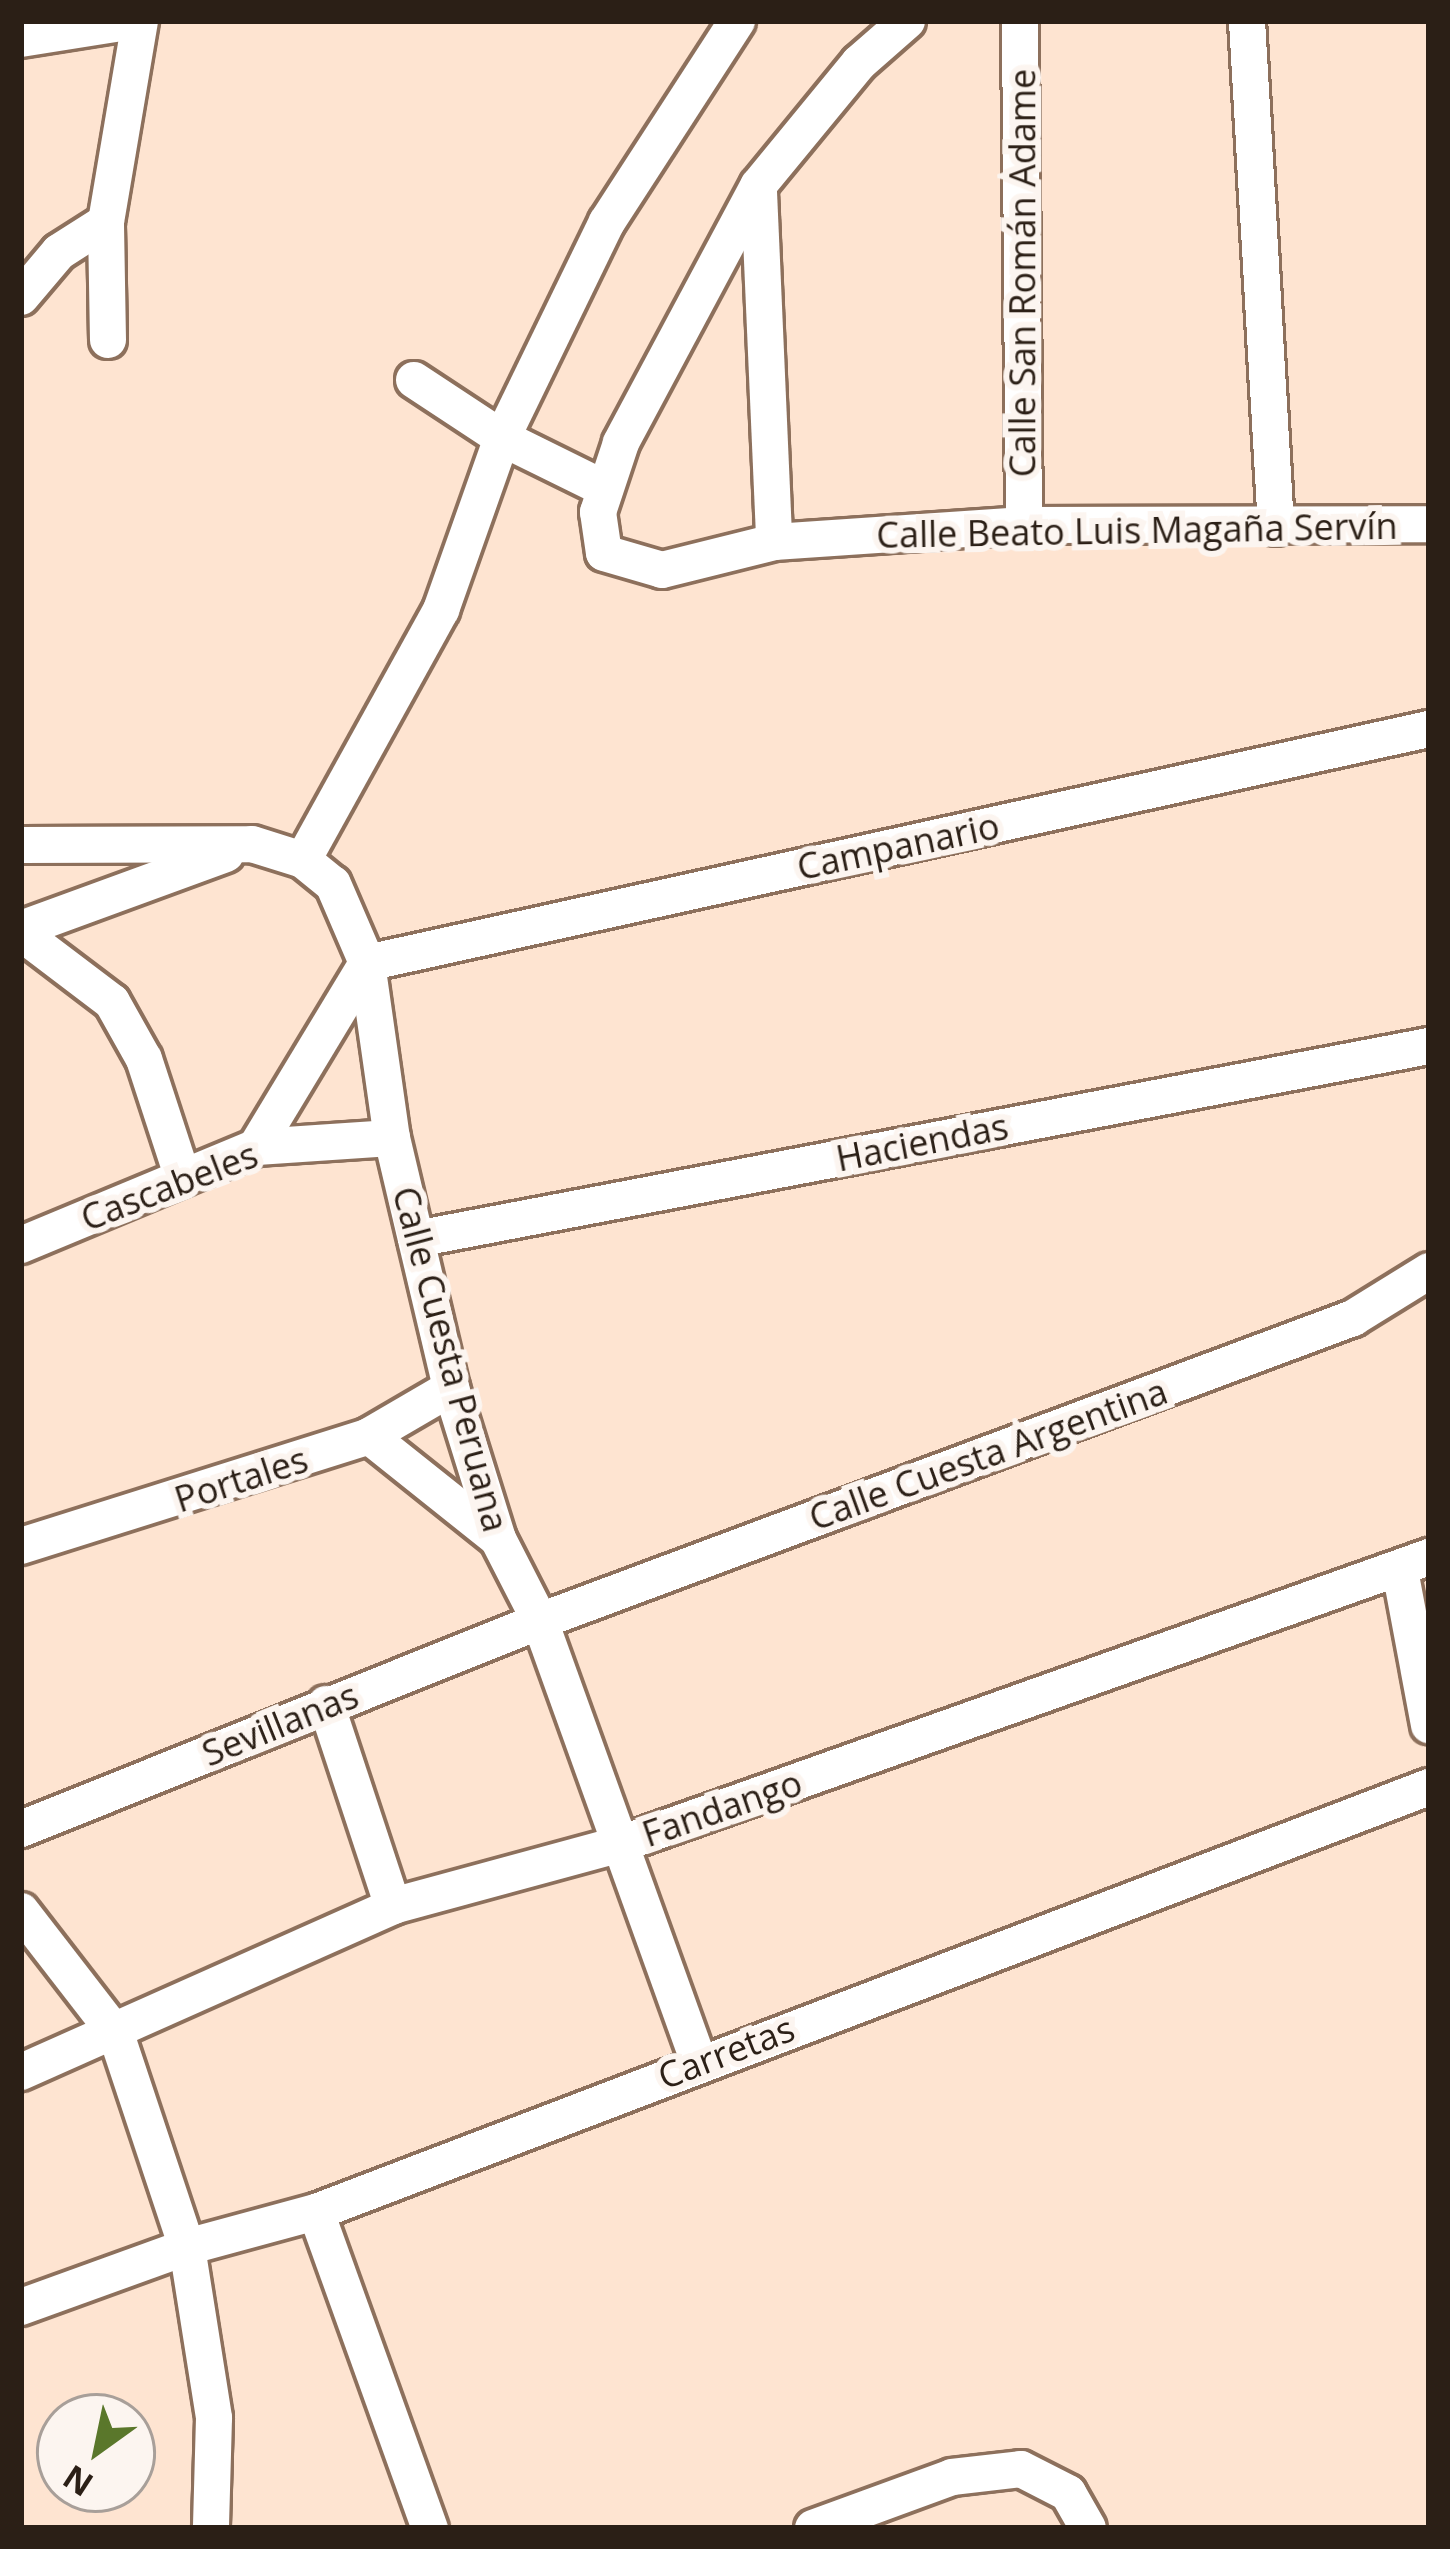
<!DOCTYPE html>
<meta charset="utf-8">
<style>
body{margin:0}
#map{position:relative;width:1450px;height:2549px;overflow:hidden;background:#fee4d1;font-family:"Open Sans",sans-serif}
div>[style]{position:absolute}
[style*='--x']{left:calc(var(--x)*1px);top:calc(var(--y)*1px);width:calc(var(--w)*1px);rotate:calc(var(--a)*1deg)}
.roads{filter:drop-shadow(3px 0 #8d705c) drop-shadow(-3px 0 #8d705c) drop-shadow(0 3px #8d705c) drop-shadow(0 -3px #8d705c)}
.minor>*{height:36px;margin:-18px;padding:0 18px;transform-origin:18px;border-radius:18px;background:#fff}
span{translate:-50% -50%;white-space:nowrap;text-align:center;line-height:1.15;-webkit-text-stroke:12px #fcf5f0;paint-order:stroke}
.street-label{font-size:36px;color:#2b1f16}
.frame{position:absolute;inset:0;border:24px solid #2b1f16;pointer-events:none}
.north{position:absolute;left:36px;top:2393px;width:120px;height:120px;box-sizing:border-box;background:#fcf5f0;border:3px solid #a89f99;border-radius:50%;rotate:213deg;font-size:33px;font-weight:700;line-height:48px;text-align:center;color:#2b1f16}
.north::after{content:'';display:block;margin:auto;width:42px;height:54px;background:#5a772b;clip-path:polygon(50% 0,100% 100%,50% 72%,0 100%)}
</style>
<div id="map">
<div class="roads">
<div class="minor">
<div style="--x:907;--y:21;--w:64;--a:138.8"></div>
<div style="--x:859;--y:63;--w:159;--a:129.4"></div>
<div style="--x:758;--y:186;--w:291;--a:118.1"></div>
<div style="--x:621;--y:443;--w:73;--a:108.4"></div>
<div style="--x:598;--y:512;--w:41;--a:81.7"></div>
<div style="--x:604;--y:553;--w:60;--a:16.3"></div>
<div style="--x:662;--y:570;--w:115;--a:-14"></div>
<div style="--x:774;--y:542;--w:251;--a:-3.9"></div>
<div style="--x:1024;--y:525;--w:405;--a:-0.1"></div>
<div style="--x:1020;--y:21;--w:504;--a:89.55"></div>
<div style="--x:1247;--y:21;--w:507;--a:86.72"></div>
<div style="--x:21;--y:39;--w:114;--a:-9.1"></div>
<div style="--x:759;--y:192;--w:350;--a:87.5"></div>
<div style="--x:21;--y:297;--w:59;--a:-49.8"></div>
<div style="--x:59;--y:252;--w:56;--a:-32.6"></div>
<div style="--x:108;--y:340;--w:118;--a:-91"></div>
<div style="--x:106;--y:222;--w:204;--a:-80.4"></div>
<div style="--x:414;--y:380;--w:105;--a:33.4"></div>
<div style="--x:502;--y:438;--w:115;--a:26.3"></div>
<div style="--x:21;--y:845;--w:231;--a:-0.2"></div>
<div style="--x:252;--y:844;--w:53;--a:17.4"></div>
<div style="--x:303;--y:860;--w:38;--a:39"></div>
<div style="--x:333;--y:884;--w:86;--a:66.7"></div>
<div style="--x:367;--y:963;--w:177;--a:81.9"></div>
<div style="--x:392;--y:1138;--w:257;--a:76.7"></div>
<div style="--x:451;--y:1388;--w:158;--a:72.7"></div>
<div style="--x:498;--y:1539;--w:92;--a:62.9"></div>
<div style="--x:540;--y:1621;--w:469;--a:70.2"></div>
<div style="--x:303;--y:860;--w:286;--a:-61.1"></div>
<div style="--x:441;--y:610;--w:182;--a:-70.5"></div>
<div style="--x:502;--y:438;--w:240;--a:-64.1"></div>
<div style="--x:607;--y:222;--w:239;--a:-57.1"></div>
<div style="--x:21;--y:929;--w:218;--a:-20.1"></div>
<div style="--x:21;--y:933;--w:114;--a:37.2"></div>
<div style="--x:112;--y:1002;--w:65;--a:60.7"></div>
<div style="--x:144;--y:1059;--w:125;--a:71.9"></div>
<div style="--x:256;--y:1147;--w:215;--a:-58.9"></div>
<div style="--x:367;--y:963;--w:1087;--a:-12.43"></div>
<div style="--x:416;--y:1239;--w:1031;--a:-10.79"></div>
<div style="--x:21;--y:1245;--w:255;--a:-22.6"></div>
<div style="--x:256;--y:1147;--w:136;--a:-3.8"></div>
<div style="--x:369;--y:1436;--w:165;--a:38.6"></div>
<div style="--x:21;--y:1546;--w:365;--a:-17.5"></div>
<div style="--x:369;--y:1436;--w:95;--a:-30.3"></div>
<div style="--x:1400;--y:1570;--w:158;--a:79.4"></div>
<div style="--x:326;--y:1704;--w:213;--a:71.7"></div>
<div style="--x:21;--y:1829;--w:559;--a:-21.84"></div>
<div style="--x:540;--y:1621;--w:868;--a:-20.44"></div>
<div style="--x:1353;--y:1318;--w:89;--a:-31.7"></div>
<div style="--x:21;--y:1911;--w:155;--a:52.3"></div>
<div style="--x:116;--y:2034;--w:225;--a:71.6"></div>
<div style="--x:187;--y:2247;--w:173;--a:81"></div>
<div style="--x:214;--y:2418;--w:110;--a:91.6"></div>
<div style="--x:21;--y:2072;--w:407;--a:-24"></div>
<div style="--x:393;--y:1906;--w:233;--a:-15.2"></div>
<div style="--x:618;--y:1845;--w:861;--a:-19.55"></div>
<div style="--x:316;--y:2212;--w:336;--a:70.2"></div>
<div style="--x:21;--y:2307;--w:177;--a:-19.9"></div>
<div style="--x:187;--y:2247;--w:134;--a:-15.2"></div>
<div style="--x:316;--y:2212;--w:1191;--a:-20.9"></div>
<div style="--x:813;--y:2528;--w:148;--a:-20.1"></div>
<div style="--x:952;--y:2477;--w:69;--a:-6.6"></div>
<div style="--x:1021;--y:2469;--w:53;--a:27.1"></div>
<div style="--x:1068;--y:2493;--w:40;--a:60.3"></div>
</div>
</div>
<div class="street-label">
<span style="left:1022px;top:273px;rotate:-90deg">Calle San Román Adame</span>
<span style="left:1137px;top:530px;rotate:-1deg">Calle Beato Luis Magaña Servín</span>
<span style="left:898px;top:846px;rotate:-12deg">Campanario</span>
<span style="left:922px;top:1142px;rotate:-11deg">Haciendas</span>
<span style="left:169px;top:1186px;rotate:-21deg">Cascabeles</span>
<span style="left:451px;top:1359px;rotate:75deg">Calle Cuesta Peruana</span>
<span style="left:988px;top:1454px;rotate:-20deg">Calle Cuesta Argentina</span>
<span style="left:241px;top:1479px;rotate:-18deg">Portales</span>
<span style="left:280px;top:1724px;rotate:-22deg">Sevillanas</span>
<span style="left:722px;top:1808px;rotate:-19deg">Fandango</span>
<span style="left:726px;top:2052px;rotate:-21deg">Carretas</span>
</div>
<div class="frame"></div>
<div class="north">N</div>
</div>
